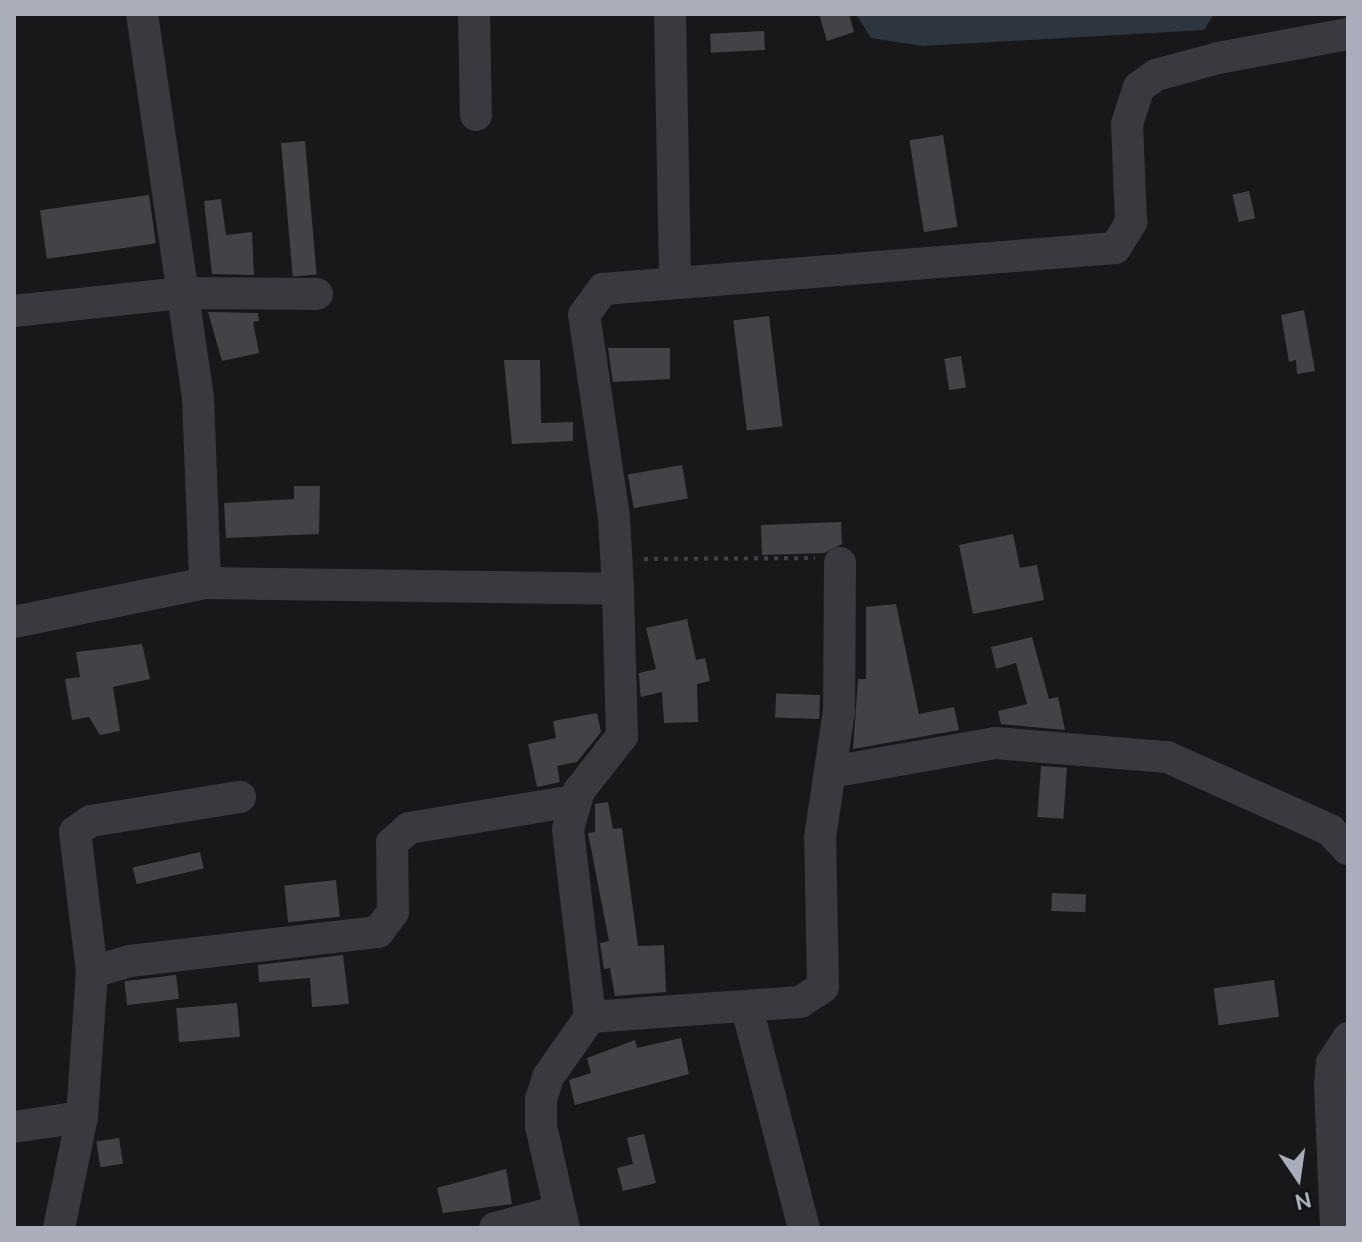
<!DOCTYPE html>
<style>
body{margin:0}
#map{position:relative;width:1362px;height:1242px;overflow:hidden;background:#18181a;font-family:Ubuntu,sans-serif}
div>[style]{position:absolute}
[style*='--x']{left:calc(var(--x)*1px);top:calc(var(--y)*1px);width:calc(var(--w)*1px);rotate:calc(var(--a)*1deg)}
.water>*{inset:0;background:#2d363f}
.building>*{inset:0;background:#424347;transform-origin:0 0}
.path>*{height:4px;margin-top:-2px;transform-origin:0;background:repeating-linear-gradient(90deg,#3f4146 0 4px,transparent 0 10px)}
.minor>*{height:32px;margin:-16px;padding:0 16px;transform-origin:16px;border-radius:16px;background:#393a3f}
span{translate:-50% -50%;white-space:nowrap;text-align:center;line-height:1.15;-webkit-text-stroke:7px #131315;paint-order:stroke}
.frame{position:absolute;inset:0;border:16px solid #aaaeba;pointer-events:none}
.north{position:absolute;left:1258px;top:1138px;width:80px;height:80px;-webkit-text-stroke:6px #131315;paint-order:stroke;rotate:167deg;font-size:22px;font-weight:700;line-height:32px;text-align:center;color:#aaaeba}
.north::after{content:'';display:block;margin:auto;width:28px;height:36px;background:#aaaeba;clip-path:polygon(50% 0,100% 100%,50% 72%,0 100%)}
</style>
<div id="map">
<div class="water">
<div style="clip-path:polygon(856px 14px,1214px 14px,1204px 30px,923px 46px,871px 38px)"></div>
</div>
<div class="building">
<div style="clip-path:polygon(819px 14px,849px 14px,854px 32px,827px 41px)"></div>
<div style="left:764px;top:31px;width:19px;height:54px;rotate:87deg"></div>
<div style="left:943px;top:135px;width:93px;height:34px;rotate:81deg"></div>
<div style="left:305px;top:141px;width:134px;height:24px;rotate:85deg"></div>
<div style="left:1249px;top:191px;width:28px;height:17px;rotate:77deg"></div>
<div style="left:149px;top:195px;width:49px;height:110px;rotate:82deg"></div>
<div style="clip-path:polygon(221px 199px,226px 235px,252px 232px,254px 275px,212px 274px,204px 201px)"></div>
<div style="clip-path:polygon(1304px 310px,1315px 371px,1297px 374px,1296px 360px,1289px 362px,1281px 315px)"></div>
<div style="clip-path:polygon(208px 312px,258px 313px,259px 321px,253px 322px,259px 353px,222px 361px)"></div>
<div style="left:769px;top:316px;width:111px;height:36px;rotate:83deg"></div>
<div style="clip-path:polygon(608px 348px,670px 348px,670px 379px,613px 382px)"></div>
<div style="left:961px;top:356px;width:32px;height:17px;rotate:81deg"></div>
<div style="clip-path:polygon(504px 360px,540px 360px,541px 423px,573px 422px,573px 441px,512px 444px)"></div>
<div style="left:682px;top:465px;width:34px;height:55px;rotate:80deg"></div>
<div style="clip-path:polygon(294px 486px,320px 486px,319px 534px,226px 538px,224px 503px,294px 499px)"></div>
<div style="clip-path:polygon(841px 522px,842px 544px,824px 553px,762px 555px,761px 525px)"></div>
<div style="clip-path:polygon(1013px 534px,1020px 568px,1037px 565px,1044px 600px,973px 614px,959px 545px)"></div>
<div style="clip-path:polygon(896px 604px,919px 714px,954px 707px,959px 730px,853px 749px,858px 679px,866px 679px,866px 607px)"></div>
<div style="clip-path:polygon(687px 619px,696px 660px,705px 658px,710px 681px,697px 684px,698px 722px,664px 723px,662px 692px,641px 697px,640px 691px,639px 673px,656px 669px,646px 628px)"></div>
<div style="clip-path:polygon(1032px 637px,1049px 699px,1058px 697px,1065px 730px,1001px 724px,998px 711px,1027px 704px,1016px 663px,996px 669px,991px 647px)"></div>
<div style="clip-path:polygon(142px 644px,150px 679px,113px 687px,120px 731px,100px 735px,89px 717px,72px 720px,65px 679px,80px 677px,76px 652px)"></div>
<div style="left:820px;top:695px;width:24px;height:44px;rotate:92deg"></div>
<div style="clip-path:polygon(597px 713px,601px 732px,577px 762px,557px 766px,560px 782px,537px 787px,528px 744px,556px 738px,553px 721px)"></div>
<div style="left:1041px;top:766px;width:26px;height:51px;rotate:4deg"></div>
<div style="clip-path:polygon(608px 802px,613px 829px,622px 828px,638px 946px,664px 945px,666px 992px,615px 996px,610px 968px,604px 969px,600px 943px,609px 941px,588px 833px,595px 832px,595px 804px)"></div>
<div style="left:200px;top:852px;width:17px;height:69px;rotate:77deg"></div>
<div style="left:336px;top:880px;width:37px;height:52px;rotate:84deg"></div>
<div style="left:1052px;top:893px;width:34px;height:18px;rotate:2deg"></div>
<div style="clip-path:polygon(343px 955px,349px 1004px,312px 1007px,310px 978px,259px 982px,258px 965px)"></div>
<div style="left:176px;top:975px;width:24px;height:52px;rotate:83deg"></div>
<div style="left:1274px;top:980px;width:37px;height:61px;rotate:82deg"></div>
<div style="left:237px;top:1003px;width:34px;height:61px;rotate:85deg"></div>
<div style="clip-path:polygon(681px 1038px,689px 1074px,575px 1105px,569px 1080px,591px 1073px,587px 1058px,635px 1040px,637px 1048px)"></div>
<div style="clip-path:polygon(644px 1134px,656px 1183px,623px 1191px,617px 1168px,633px 1164px,627px 1138px)"></div>
<div style="left:119px;top:1138px;width:26px;height:23px;rotate:81deg"></div>
<div style="clip-path:polygon(506px 1169px,512px 1204px,443px 1213px,437px 1188px)"></div>
</div>
<div class="path">
<div style="--x:644;--y:559;--w:171;--a:-0.3"></div>
</div>
<div class="minor">
<div style="--x:142;--y:14;--w:387;--a:81.7"></div>
<div style="--x:198;--y:397;--w:186;--a:87.8"></div>
<div style="--x:474;--y:14;--w:101;--a:88.9"></div>
<div style="--x:670;--y:14;--w:268;--a:88.9"></div>
<div style="--x:14;--y:311;--w:170;--a:-6.1"></div>
<div style="--x:183;--y:293;--w:134;--a:0.4"></div>
<div style="--x:14;--y:622;--w:195;--a:-11.5"></div>
<div style="--x:205;--y:583;--w:413;--a:0.8"></div>
<div style="--x:618;--y:589;--w:72;--a:-93.2"></div>
<div style="--x:614;--y:517;--w:204;--a:-98.4"></div>
<div style="--x:584;--y:315;--w:32;--a:-54"></div>
<div style="--x:603;--y:289;--w:514;--a:-4.58"></div>
<div style="--x:1115;--y:248;--w:31;--a:-58"></div>
<div style="--x:1131;--y:222;--w:98;--a:-92.3"></div>
<div style="--x:1127;--y:124;--w:39;--a:-72"></div>
<div style="--x:1139;--y:87;--w:21;--a:-35"></div>
<div style="--x:1156;--y:75;--w:64;--a:-15.3"></div>
<div style="--x:1218;--y:58;--w:132;--a:-10.5"></div>
<div style="--x:831;--y:772;--w:167;--a:-10"></div>
<div style="--x:995;--y:743;--w:173;--a:4.7"></div>
<div style="--x:1167;--y:757;--w:179;--a:24.1"></div>
<div style="--x:1330;--y:830;--w:26;--a:47"></div>
<div style="--x:92;--y:972;--w:141;--a:-96.9"></div>
<div style="--x:75;--y:832;--w:19;--a:-35"></div>
<div style="--x:91;--y:821;--w:151;--a:-9.2"></div>
<div style="--x:747;--y:1008;--w:227;--a:75.5"></div>
<div style="--x:590;--y:1017;--w:211;--a:-4.1"></div>
<div style="--x:800;--y:1002;--w:27;--a:-33"></div>
<div style="--x:823;--y:987;--w:150;--a:-91.1"></div>
<div style="--x:820;--y:837;--w:126;--a:-81.4"></div>
<div style="--x:839;--y:712;--w:149;--a:-89.6"></div>
<div style="--x:14;--y:1127;--w:69;--a:-8.4"></div>
<div style="--x:59;--y:1228;--w:113;--a:-78.3"></div>
<div style="--x:82;--y:1117;--w:145;--a:-86.1"></div>
<div style="--x:92;--y:972;--w:40;--a:-16"></div>
<div style="--x:130;--y:961;--w:250;--a:-6.7"></div>
<div style="--x:378;--y:932;--w:25;--a:-53"></div>
<div style="--x:393;--y:912;--w:69;--a:-90.8"></div>
<div style="--x:392;--y:843;--w:23;--a:-41"></div>
<div style="--x:409;--y:828;--w:167;--a:-9.3"></div>
<div style="--x:495;--y:1228;--w:66;--a:-14.9"></div>
<div style="--x:564;--y:1228;--w:105;--a:-102.7"></div>
<div style="--x:541;--y:1126;--w:27;--a:-90"></div>
<div style="--x:541;--y:1099;--w:23;--a:-72"></div>
<div style="--x:548;--y:1077;--w:73;--a:-55"></div>
<div style="--x:590;--y:1017;--w:189;--a:-96.7"></div>
<div style="--x:568;--y:829;--w:40;--a:-74"></div>
<div style="--x:579;--y:791;--w:70;--a:-52"></div>
<div style="--x:622;--y:736;--w:147;--a:-91.6"></div>
<div style="--x:1336;--y:1228;--w:143;--a:-92.4"></div>
<div style="--x:1330;--y:1085;--w:22;--a:-85"></div>
<div style="--x:1332;--y:1063;--w:30;--a:-57"></div>
</div>
<div class="frame"></div>
<div class="north">N</div>
</div>
